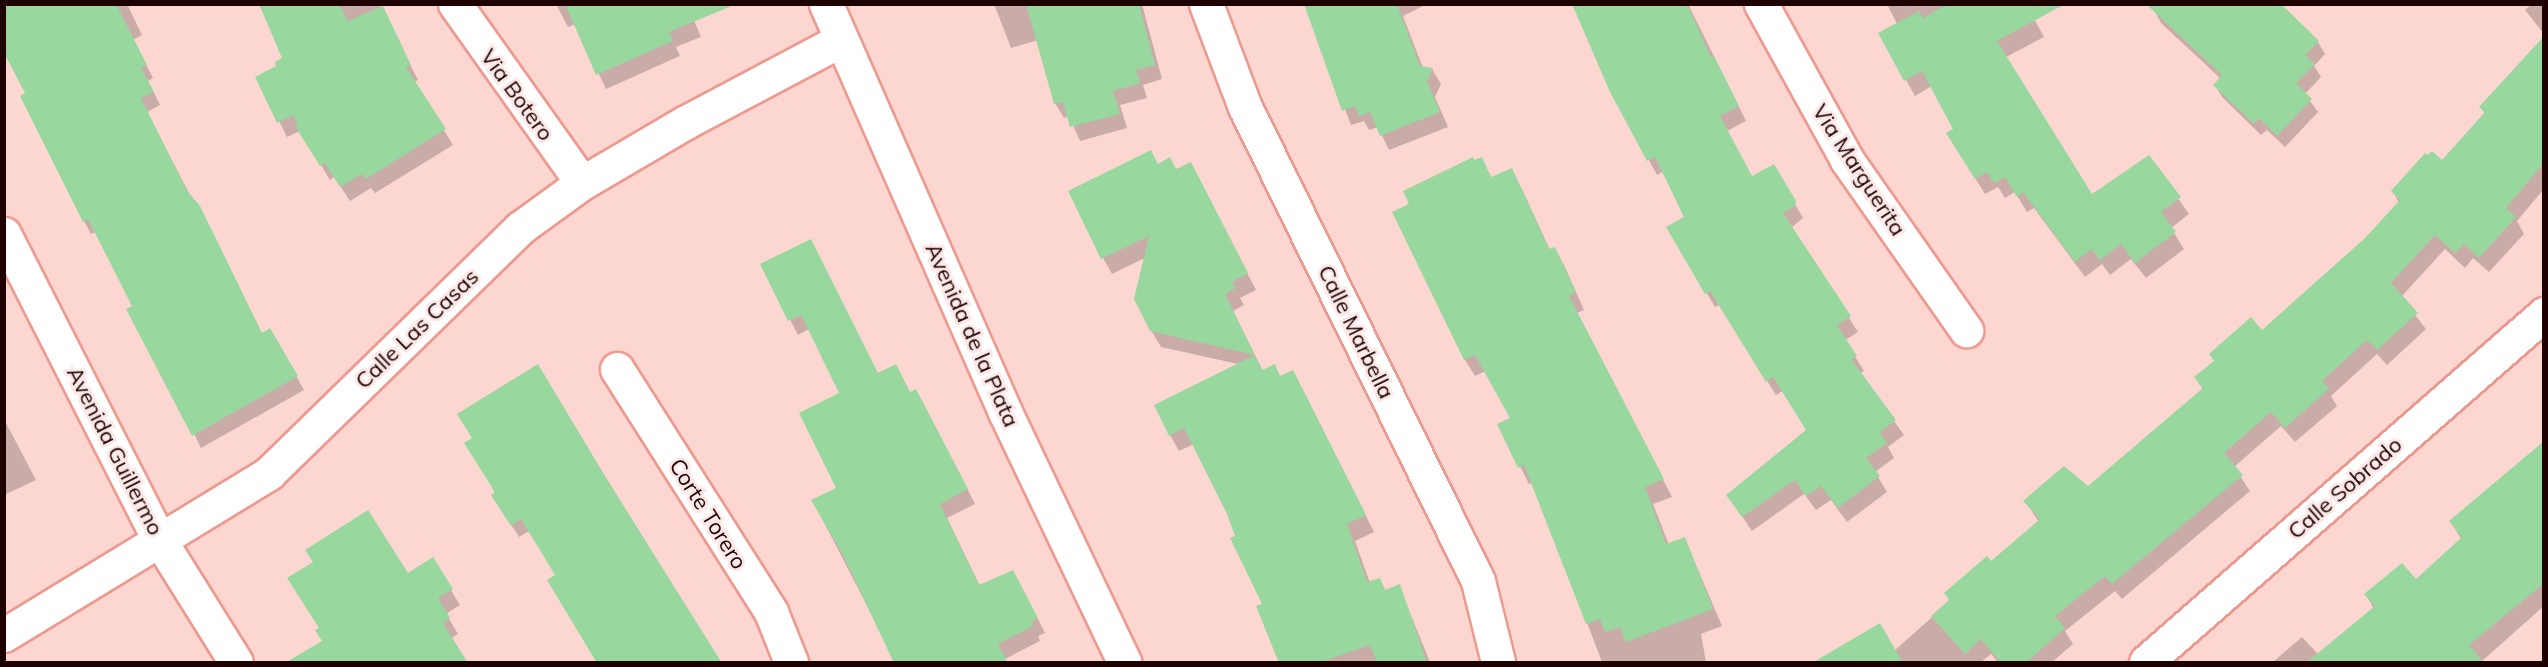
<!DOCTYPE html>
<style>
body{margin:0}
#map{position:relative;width:2548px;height:667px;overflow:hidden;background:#fcd7d2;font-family:Mulish,sans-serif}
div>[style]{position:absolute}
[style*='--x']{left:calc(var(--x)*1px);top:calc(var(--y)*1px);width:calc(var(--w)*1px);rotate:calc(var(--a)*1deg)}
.shadow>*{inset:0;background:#0003}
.building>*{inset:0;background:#98d79d}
.roads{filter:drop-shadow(2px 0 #ee998f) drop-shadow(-2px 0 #ee998f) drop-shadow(0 2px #ee998f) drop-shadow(0 -2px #ee998f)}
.minor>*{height:33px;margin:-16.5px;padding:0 16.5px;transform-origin:16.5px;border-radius:16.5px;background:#fff}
.tertiary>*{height:33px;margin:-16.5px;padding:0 16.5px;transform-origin:16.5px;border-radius:16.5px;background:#fff}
span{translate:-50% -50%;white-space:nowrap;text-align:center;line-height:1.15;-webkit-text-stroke:6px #fce9e7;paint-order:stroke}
.street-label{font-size:22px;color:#1e0202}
.frame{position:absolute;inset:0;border:6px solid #1e0202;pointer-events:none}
</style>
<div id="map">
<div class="shadow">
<div style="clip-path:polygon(4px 4px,127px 4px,142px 35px,133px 40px,153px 78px,148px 81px,160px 105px,147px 112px,262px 334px,270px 330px,304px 390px,201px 448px,96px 232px,91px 234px,84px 221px,27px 94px)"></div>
<div style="clip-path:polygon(261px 4px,379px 4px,418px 80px,414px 82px,453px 145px,375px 193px,371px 188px,350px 201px,334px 177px,330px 180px,300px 131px,287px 137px,257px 77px,278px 67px,284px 59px)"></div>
<div style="clip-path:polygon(556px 4px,687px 4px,701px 37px,676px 47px,680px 56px,606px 89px,575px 24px,568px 27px)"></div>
<div style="clip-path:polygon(994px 4px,1142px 4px,1162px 79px,1143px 85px,1147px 98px,1120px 105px,1127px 128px,1080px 141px,1069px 116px,1064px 118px,1055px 103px,1038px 40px,1011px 48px)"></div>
<div style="clip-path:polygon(1305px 4px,1427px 4px,1403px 16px,1423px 68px,1432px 69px,1441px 84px,1435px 97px,1448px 127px,1389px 150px,1378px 127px,1369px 130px,1364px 121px,1351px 125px)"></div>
<div style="clip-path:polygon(1580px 4px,1688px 4px,1746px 121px,1727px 131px,1752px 178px,1773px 166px,1803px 218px,1791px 228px,1858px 332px,1845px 340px,1864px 371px,1860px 373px,1904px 435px,1888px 447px,1894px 458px,1875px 472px,1887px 492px,1847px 522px,1831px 500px,1816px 510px,1804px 494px,1752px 531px,1728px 495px,1807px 431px,1783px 391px,1776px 395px,1719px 305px,1715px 307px,1668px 228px,1686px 217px,1664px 171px,1657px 175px,1611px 91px)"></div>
<div style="clip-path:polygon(1887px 4px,2026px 4px,2044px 37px,2006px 57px,2091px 196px,2149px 157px,2189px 214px,2171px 228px,2184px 249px,2146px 278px,2131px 259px,2110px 275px,2102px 264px,2085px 277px,2034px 208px,2027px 212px,2015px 192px,2005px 198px,1998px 187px,1985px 194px,1958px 150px,1955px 130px,1932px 86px,1915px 96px,1906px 80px,1897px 24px)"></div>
<div style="clip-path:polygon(2532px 4px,2544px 4px,2544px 34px,2525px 10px)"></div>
<div style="clip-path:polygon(2154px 10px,2318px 42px,2325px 54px,2314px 66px,2321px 77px,2305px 94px,2318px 112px,2285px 147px,2267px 130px,2261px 135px,2222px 97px,2215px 85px,2221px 79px,2161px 23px)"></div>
<div style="clip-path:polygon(2544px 39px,2544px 189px,2517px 221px,2524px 234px,2489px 272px,2473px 258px,2465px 268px,2445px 249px,2401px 297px,2426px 329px,2387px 365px,2377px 354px,2331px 396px,2337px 406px,2295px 442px,2281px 426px,2234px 467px,2250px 491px,2122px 599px,2115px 591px,2065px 631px,2073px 644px,2052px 662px,1998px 662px,1991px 654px,1981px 662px,1829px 662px,1894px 651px,2039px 522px,2025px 501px,2088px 488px,2203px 390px,2196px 378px,2262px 332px,2366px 239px,2399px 203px,2393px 191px,2442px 162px,2485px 114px,2481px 107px)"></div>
<div style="clip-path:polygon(1481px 159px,1492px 179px,1521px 187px,1550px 250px,1554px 249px,1564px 265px,1584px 310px,1577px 313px,1672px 497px,1653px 504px,1669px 545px,1685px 539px,1722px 626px,1701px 634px,1706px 662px,1602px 662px,1533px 482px,1529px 484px,1499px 425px,1512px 419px,1486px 371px,1475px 376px,1465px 360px,1394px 213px)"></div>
<div style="clip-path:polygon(1158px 165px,1199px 180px,1256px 290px,1240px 298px,1244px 305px,1233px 311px,1263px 371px,1274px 366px,1281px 378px,1302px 388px,1374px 532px,1355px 541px,1370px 583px,1379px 579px,1386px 591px,1399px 586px,1430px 662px,1280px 662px,1264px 605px,1228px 513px,1194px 444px,1179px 451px,1170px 435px,1238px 364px,1161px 347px,1151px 330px,1145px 258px,1112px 274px,1103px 258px)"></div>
<div style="clip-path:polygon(762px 265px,878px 374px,924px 405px,975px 504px,947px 518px,980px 586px,1021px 586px,1045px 633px,1038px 636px,1040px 641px,1005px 659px,896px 662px,813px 501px,838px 488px,841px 393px,809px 329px,798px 335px)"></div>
<div style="clip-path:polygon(537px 366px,720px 662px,557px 576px,529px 531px,519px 537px,500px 507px,474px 439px)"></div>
<div style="clip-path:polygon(4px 419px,36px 480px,4px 495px)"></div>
<div style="clip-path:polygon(2544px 443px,2544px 606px,2481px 662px,2273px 662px,2302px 637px,2318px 654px,2374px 609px,2366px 594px,2416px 581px,2461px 539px,2451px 522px)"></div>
<div style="clip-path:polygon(432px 559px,460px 605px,446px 614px,458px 634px,451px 638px,407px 575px)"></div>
</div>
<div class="building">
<div style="clip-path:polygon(4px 4px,116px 4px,147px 65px,141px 68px,154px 92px,141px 98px,187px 191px,200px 206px,262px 333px,270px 328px,298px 376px,192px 436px,126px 309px,132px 306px,88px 219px,83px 222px,20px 96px,25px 93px,4px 53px)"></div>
<div style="clip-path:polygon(259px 4px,339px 4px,348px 21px,383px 6px,411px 65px,406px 67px,446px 129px,366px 179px,362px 174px,340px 187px,325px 163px,320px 166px,298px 131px,294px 115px,277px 123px,255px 77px,276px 66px,275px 62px,282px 58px)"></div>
<div style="clip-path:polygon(565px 4px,734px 4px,734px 5px,669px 32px,673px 41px,596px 75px)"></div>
<div style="clip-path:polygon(1026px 4px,1139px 4px,1155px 65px,1136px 70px,1140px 83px,1113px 91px,1120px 114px,1070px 127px,1063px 102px,1054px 104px)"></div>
<div style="clip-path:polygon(1304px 4px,1397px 4px,1420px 66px,1433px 68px,1427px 81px,1440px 112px,1380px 136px,1370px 112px,1359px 116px,1355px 106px,1342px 111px)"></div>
<div style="clip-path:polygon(1572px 4px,1687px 4px,1711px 57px,1714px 56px,1739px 106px,1720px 116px,1752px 176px,1774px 164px,1796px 201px,1795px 206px,1783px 213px,1851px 316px,1837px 325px,1857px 356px,1851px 359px,1896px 420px,1880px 432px,1887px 443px,1866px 458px,1880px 476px,1838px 508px,1821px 486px,1806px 496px,1795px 480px,1742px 517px,1726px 495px,1806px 430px,1773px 377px,1766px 382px,1710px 291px,1705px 294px,1666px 227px,1684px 217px,1655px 157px,1647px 161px,1610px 92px)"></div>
<div style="clip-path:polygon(1948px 4px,2065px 4px,1997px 41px,2092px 194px,2149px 155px,2181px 197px,2161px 212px,2176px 232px,2135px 263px,2121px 244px,2100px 260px,2092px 249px,2075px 262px,2023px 192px,2017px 197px,2005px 177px,1994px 183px,1987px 172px,1975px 179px,1946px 133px,1953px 129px,1922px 71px,1904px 81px,1878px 33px,1919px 11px,1923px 18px)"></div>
<div style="clip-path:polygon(2146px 4px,2281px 4px,2319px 41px,2305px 55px,2315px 64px,2296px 83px,2312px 99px,2277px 136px,2259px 118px,2254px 124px,2213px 85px,2222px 75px)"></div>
<div style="clip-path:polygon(2544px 36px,2544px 163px,2506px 208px,2516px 217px,2479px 258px,2464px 244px,2455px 253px,2435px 235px,2391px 283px,2418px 313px,2377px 350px,2367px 340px,2322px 381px,2329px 389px,2285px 428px,2271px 412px,2224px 453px,2243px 475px,2112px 584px,2105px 576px,2055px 616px,2065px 628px,2026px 663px,2001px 663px,1981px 639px,1965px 654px,1931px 616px,1949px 600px,1944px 593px,1987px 556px,1991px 561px,2040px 519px,2023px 501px,2064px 466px,2088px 486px,2203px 388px,2194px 377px,2214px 361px,2209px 354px,2251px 317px,2262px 330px,2365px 238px,2400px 200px,2391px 191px,2425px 153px,2428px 155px,2432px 151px,2442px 160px,2485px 112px,2479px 107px)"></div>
<div style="clip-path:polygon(1151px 150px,1158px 164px,1170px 157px,1176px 169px,1191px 162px,1248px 273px,1232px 282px,1236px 288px,1225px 294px,1262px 370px,1275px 364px,1280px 376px,1293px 370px,1366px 515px,1347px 524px,1367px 582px,1380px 578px,1385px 590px,1400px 584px,1427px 663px,1377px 663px,1370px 645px,1318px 663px,1279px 663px,1256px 606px,1262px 604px,1230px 538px,1235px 536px,1227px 514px,1184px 428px,1169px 436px,1154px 405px,1255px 355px,1150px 331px,1134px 299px,1149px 236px,1101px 259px,1068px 191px)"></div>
<div style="clip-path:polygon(1473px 157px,1474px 160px,1482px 157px,1491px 177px,1512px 168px,1549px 249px,1555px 247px,1576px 292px,1569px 296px,1664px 479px,1645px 487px,1666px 544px,1685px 537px,1713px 609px,1626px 642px,1620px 627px,1605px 632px,1600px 619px,1586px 624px,1524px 465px,1518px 468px,1497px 424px,1510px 418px,1475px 355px,1464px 360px,1392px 212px,1409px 204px,1403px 191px)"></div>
<div style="clip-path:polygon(811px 239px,878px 373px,896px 364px,910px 392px,916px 389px,968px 489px,940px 504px,979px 585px,1013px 570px,1038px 618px,1031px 622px,1033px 626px,998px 644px,1008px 663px,894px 663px,842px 553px,811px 500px,836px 488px,799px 413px,839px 393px,801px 315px,788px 321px,760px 264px)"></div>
<div style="clip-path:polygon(538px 364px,606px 478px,722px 663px,597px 663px,547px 580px,555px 575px,521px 519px,511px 526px,491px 495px,495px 492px,464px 443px,472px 438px,457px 414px)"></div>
<div style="clip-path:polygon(2544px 441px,2544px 583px,2469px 645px,2484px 663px,2306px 663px,2375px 606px,2364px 594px,2402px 563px,2416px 579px,2462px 537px,2449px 521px)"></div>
<div style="clip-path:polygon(368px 510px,408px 573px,433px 557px,453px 589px,438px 598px,450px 618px,443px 623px,468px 663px,285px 663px,322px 641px,315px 630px,319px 628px,287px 578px,313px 562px,305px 550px)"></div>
<div style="clip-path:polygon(1880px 623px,1903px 663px,1812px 663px)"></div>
</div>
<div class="roads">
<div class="minor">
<div style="--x:455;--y:4;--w:219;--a:54.6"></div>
<div style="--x:1206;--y:4;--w:110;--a:69.3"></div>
<div style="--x:1245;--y:107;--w:528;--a:63.82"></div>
<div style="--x:1478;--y:581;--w:83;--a:76.1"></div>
<div style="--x:1761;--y:4;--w:178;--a:61.1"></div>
<div style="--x:1847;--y:160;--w:208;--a:55"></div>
<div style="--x:4;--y:234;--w:342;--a:63.1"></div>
<div style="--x:159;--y:539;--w:145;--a:58"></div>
<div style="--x:617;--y:369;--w:288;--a:57.6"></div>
<div style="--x:771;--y:612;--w:54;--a:68.2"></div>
<div style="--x:4;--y:635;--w:311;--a:-31.4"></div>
<div style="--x:269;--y:473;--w:351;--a:-44.3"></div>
<div style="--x:520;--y:228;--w:77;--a:-36"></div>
<div style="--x:582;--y:183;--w:121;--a:-30.4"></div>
<div style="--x:686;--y:122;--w:175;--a:-27.9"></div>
<div style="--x:2146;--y:662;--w:529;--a:-41.17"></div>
</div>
<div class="tertiary">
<div style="--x:826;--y:4;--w:446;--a:66.3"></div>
<div style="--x:1005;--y:412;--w:277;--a:64.5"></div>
</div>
</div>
<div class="street-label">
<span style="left:517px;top:95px;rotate:54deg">Via Botero</span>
<span style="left:1859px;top:170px;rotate:57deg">Via Marguerita</span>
<span style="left:417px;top:329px;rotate:-44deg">Calle Las Casas</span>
<span style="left:1356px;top:332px;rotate:64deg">Calle Marbella</span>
<span style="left:972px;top:335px;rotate:66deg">Avenida de la Plata</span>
<span style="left:115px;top:451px;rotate:63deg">Avenida Guillermo</span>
<span style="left:2345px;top:488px;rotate:-41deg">Calle Sobrado</span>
<span style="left:708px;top:514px;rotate:58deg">Corte Torero</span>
</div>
<div class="frame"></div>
</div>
